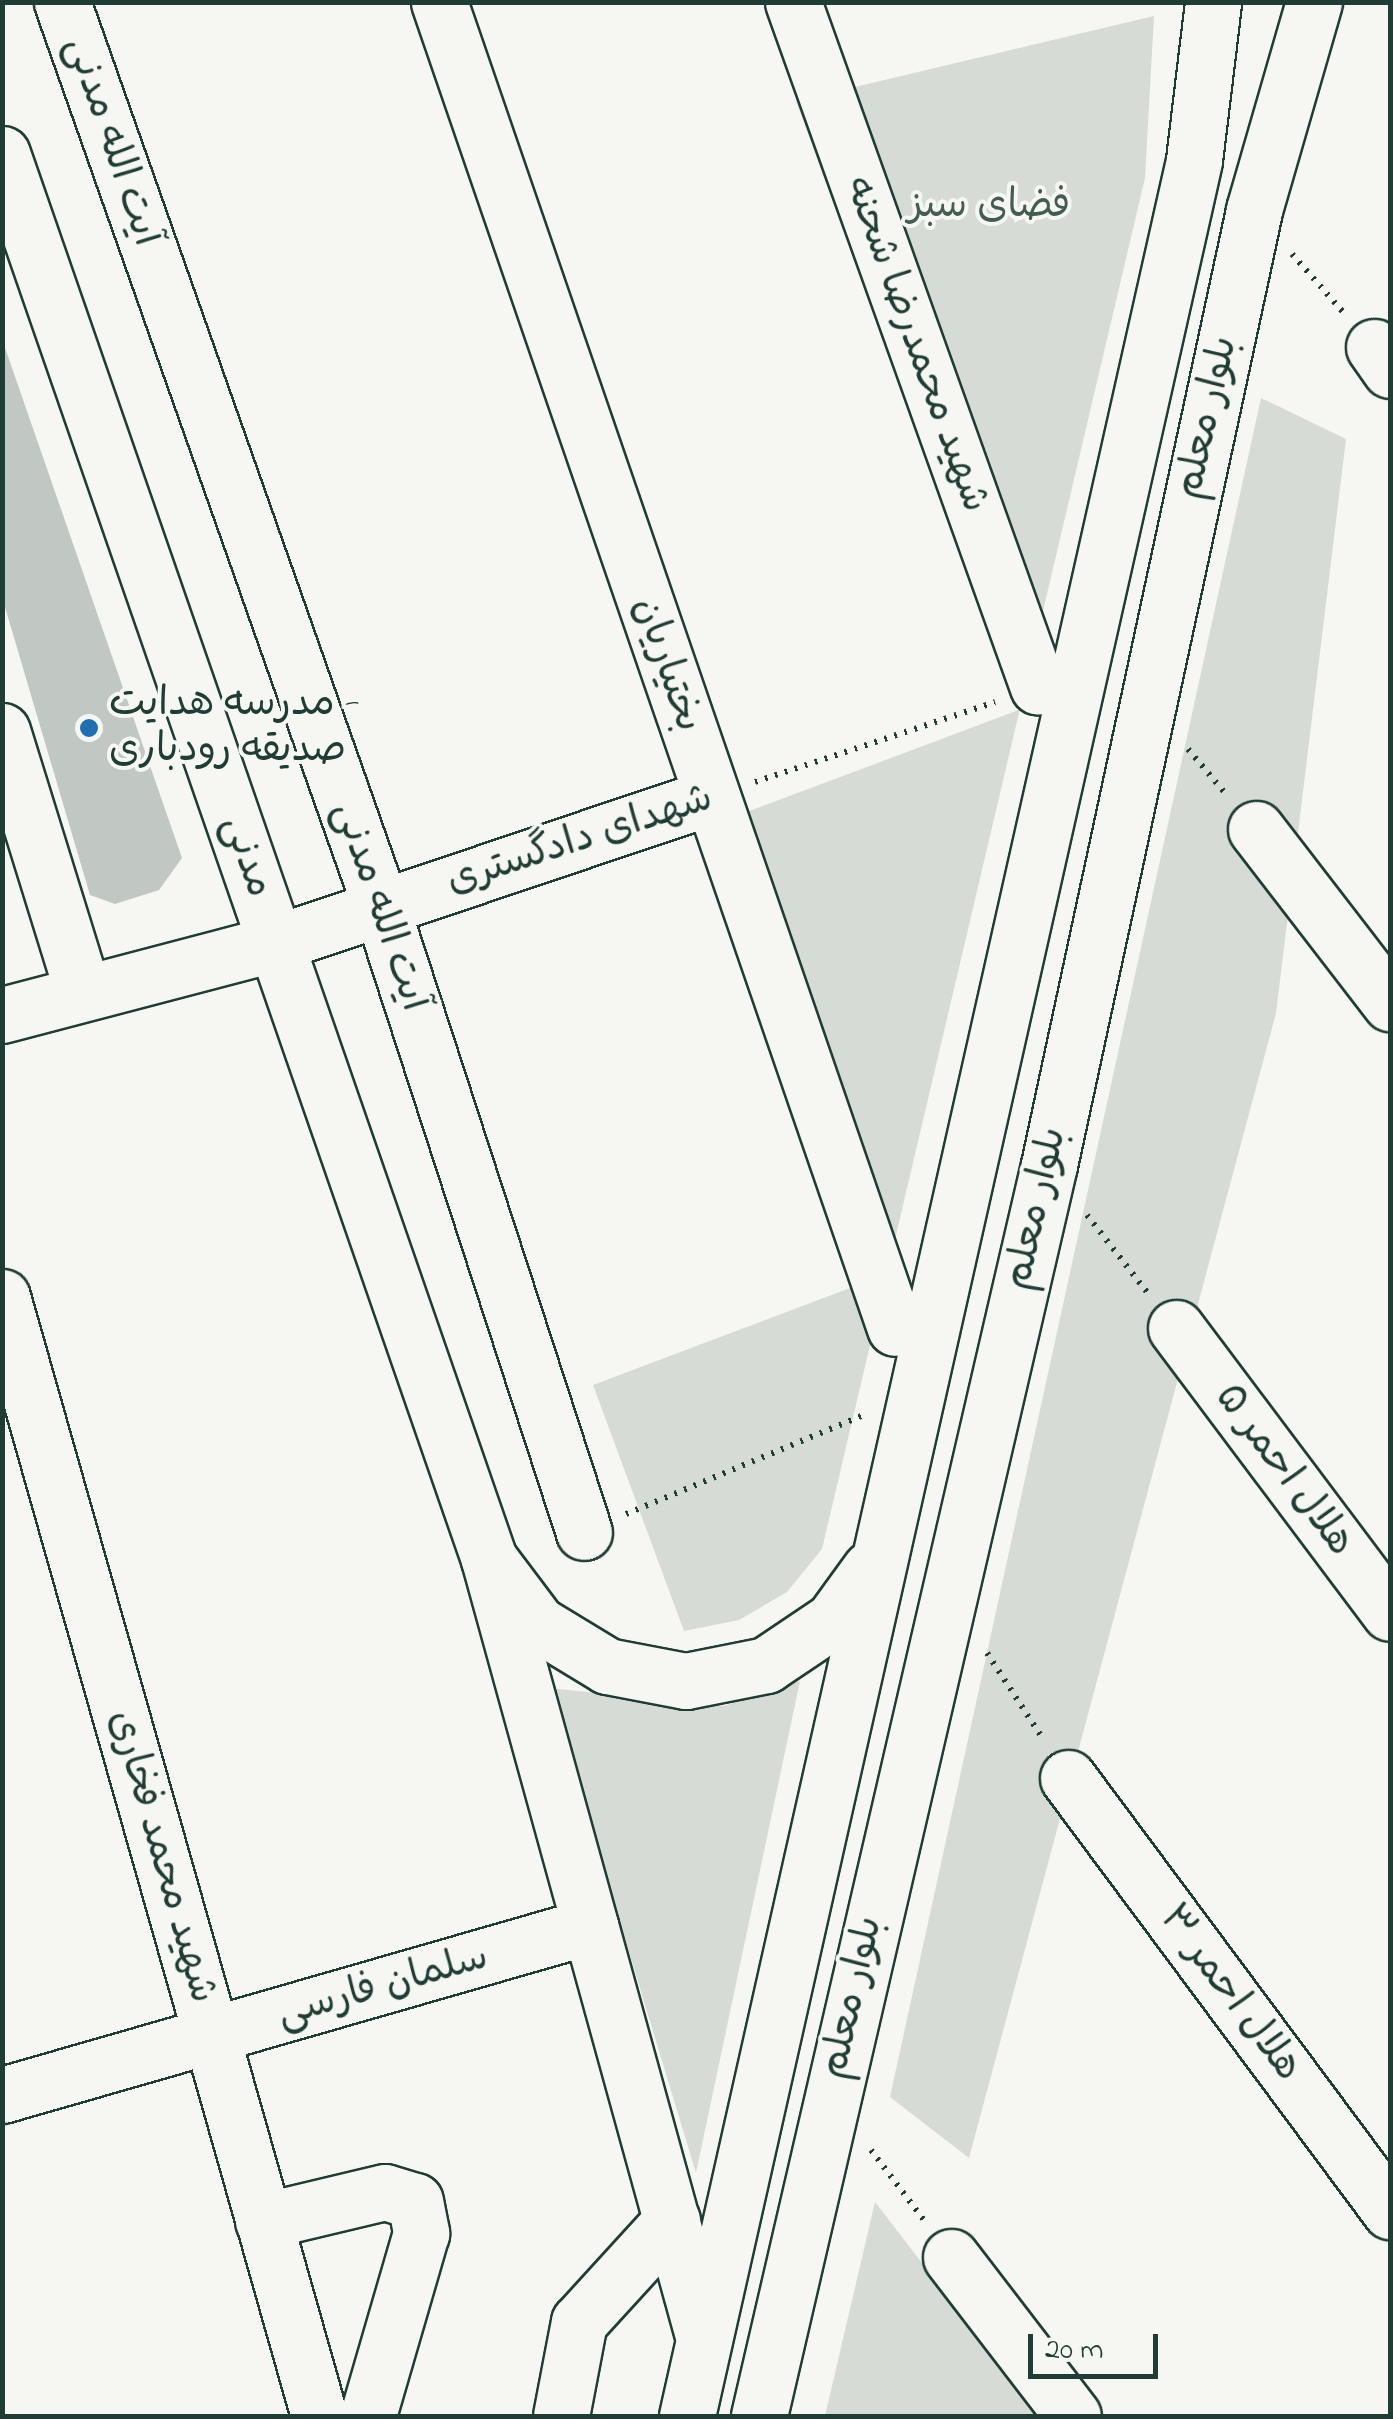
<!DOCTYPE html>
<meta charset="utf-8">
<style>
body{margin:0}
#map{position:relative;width:1393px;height:2419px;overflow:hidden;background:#f6f6f2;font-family:"Indie Flower","Playpen Sans Arabic",sans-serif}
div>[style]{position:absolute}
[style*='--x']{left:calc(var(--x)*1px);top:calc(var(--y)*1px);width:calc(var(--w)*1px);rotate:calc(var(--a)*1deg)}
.green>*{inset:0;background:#d6dbd6}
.building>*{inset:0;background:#c1c8c3}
.path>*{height:6px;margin-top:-3px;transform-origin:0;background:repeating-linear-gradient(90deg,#1f3d34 0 2.5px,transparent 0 10.5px)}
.roads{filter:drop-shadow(2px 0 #1f3d34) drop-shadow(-2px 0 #1f3d34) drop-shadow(0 2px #1f3d34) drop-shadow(0 -2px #1f3d34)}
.minor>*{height:55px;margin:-27.5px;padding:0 27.5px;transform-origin:27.5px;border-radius:27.5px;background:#f6f6f2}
.major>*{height:55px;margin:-27.5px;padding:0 27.5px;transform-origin:27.5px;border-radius:27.5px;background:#f6f6f2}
.dots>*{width:28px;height:28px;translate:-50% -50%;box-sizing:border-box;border:5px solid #f6f6f2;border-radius:50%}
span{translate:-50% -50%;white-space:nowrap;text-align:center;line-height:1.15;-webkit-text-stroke:8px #f6f6f2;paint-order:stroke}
.street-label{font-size:40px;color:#1f3d34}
.park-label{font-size:40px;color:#445d54}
.poi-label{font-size:40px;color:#1f3d34}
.left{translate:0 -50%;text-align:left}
.frame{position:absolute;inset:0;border:5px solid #1f3d34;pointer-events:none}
.scale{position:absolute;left:1028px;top:2334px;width:130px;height:45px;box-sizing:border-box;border:5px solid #1f3d34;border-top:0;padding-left:12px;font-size:30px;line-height:35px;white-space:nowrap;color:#1f3d34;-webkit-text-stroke:8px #f6f6f2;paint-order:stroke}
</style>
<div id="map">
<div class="green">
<div style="clip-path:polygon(1154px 16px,1145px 178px,822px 1549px,787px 1592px,739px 1620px,684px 1631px,593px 1385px,874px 1279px,704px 828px,1019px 710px,796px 101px)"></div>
<div style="clip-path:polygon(1261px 398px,1346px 439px,1276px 1013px,969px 2158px,890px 2097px)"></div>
<div style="clip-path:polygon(800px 1681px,696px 2173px,549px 1688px,724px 1706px)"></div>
<div style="clip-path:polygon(875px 2202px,1040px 2416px,825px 2416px)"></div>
</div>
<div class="building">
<div style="clip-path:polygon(2px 339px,182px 858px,159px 890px,115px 904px,90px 895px,2px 597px)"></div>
</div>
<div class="path">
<div style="--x:1292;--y:254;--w:77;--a:48.7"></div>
<div style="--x:1188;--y:749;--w:57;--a:49.9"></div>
<div style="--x:755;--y:782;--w:253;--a:-18.4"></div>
<div style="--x:1087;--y:1215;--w:98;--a:52.1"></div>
<div style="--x:626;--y:1514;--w:258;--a:-22.6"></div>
<div style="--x:987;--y:1653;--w:103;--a:56.9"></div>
<div style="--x:871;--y:2150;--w:88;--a:52.9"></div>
</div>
<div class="roads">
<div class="minor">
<div style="--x:62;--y:2;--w:960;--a:70.58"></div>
<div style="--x:381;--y:907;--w:657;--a:72.01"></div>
<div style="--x:439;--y:2;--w:1402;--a:71.02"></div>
<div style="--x:793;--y:2;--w:727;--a:70.32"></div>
<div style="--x:2;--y:154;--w:1487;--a:70.88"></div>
<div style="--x:489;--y:1559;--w:809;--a:74.59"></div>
<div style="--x:1374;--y:347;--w:28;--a:55"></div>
<div style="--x:2;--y:731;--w:274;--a:72.8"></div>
<div style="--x:1256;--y:829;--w:220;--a:52.4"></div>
<div style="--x:2;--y:1015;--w:283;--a:-14.7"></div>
<div style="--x:276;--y:943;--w:459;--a:-18.6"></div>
<div style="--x:2;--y:1297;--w:1163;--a:74.18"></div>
<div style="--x:1176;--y:1328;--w:356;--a:53.1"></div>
<div style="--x:1068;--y:1778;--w:540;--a:53.36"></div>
<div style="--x:2;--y:2095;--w:612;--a:-16.04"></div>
<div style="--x:263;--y:2221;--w:125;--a:-13.4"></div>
<div style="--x:385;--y:2192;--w:31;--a:17"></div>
<div style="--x:415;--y:2201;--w:33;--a:79"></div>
<div style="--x:421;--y:2233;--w:191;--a:106.2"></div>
<div style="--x:951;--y:2257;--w:200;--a:52.5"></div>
<div style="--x:561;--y:2416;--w:96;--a:-79.2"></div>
<div style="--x:579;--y:2322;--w:138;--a:-47.6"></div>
</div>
<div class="major">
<div style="--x:489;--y:1559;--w:81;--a:53"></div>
<div style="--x:538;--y:1624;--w:81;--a:31.3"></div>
<div style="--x:607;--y:1666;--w:80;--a:10.8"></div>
<div style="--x:686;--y:1681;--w:82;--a:-11.3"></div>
<div style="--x:766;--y:1665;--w:81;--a:-33.9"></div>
<div style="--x:833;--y:1620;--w:63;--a:-54"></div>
<div style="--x:687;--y:2416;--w:2312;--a:-77.33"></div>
<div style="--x:1194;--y:160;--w:159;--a:-83.1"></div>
<div style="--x:759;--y:2416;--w:1284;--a:-76.95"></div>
<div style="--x:1049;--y:1165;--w:977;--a:-77.88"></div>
<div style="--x:1254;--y:210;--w:216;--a:-73.9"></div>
</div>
</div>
<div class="dots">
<div style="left:89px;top:728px;background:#1f6fb2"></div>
</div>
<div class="street-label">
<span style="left:111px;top:142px;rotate:71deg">آیت الله مدنی</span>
<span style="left:915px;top:345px;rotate:70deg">شهید محمدرضا شحنه</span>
<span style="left:1208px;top:418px;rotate:-77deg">بلوار معلم</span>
<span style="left:666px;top:665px;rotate:71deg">بختیاریان</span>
<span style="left:580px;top:841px;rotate:-18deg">شهدای دادگستری</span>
<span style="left:246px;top:857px;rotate:71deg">مدنی</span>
<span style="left:379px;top:907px;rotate:71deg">آیت الله مدنی</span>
<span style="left:1037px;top:1209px;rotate:-77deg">بلوار معلم</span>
<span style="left:1283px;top:1471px;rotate:53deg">هلال احمر ۵</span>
<span style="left:161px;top:1857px;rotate:74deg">شهید محمد فخاری</span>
<span style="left:383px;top:1987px;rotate:-16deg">سلمان فارسی</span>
<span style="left:1229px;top:1994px;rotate:53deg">هلال احمر ۳</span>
<span style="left:853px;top:1998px;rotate:-77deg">بلوار معلم</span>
</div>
<div class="park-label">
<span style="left:989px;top:207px">فضای سبز</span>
</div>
<div class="poi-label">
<span class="left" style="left:109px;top:728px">مدرسه هدایت -<br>صدیقه رودباری</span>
</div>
<div class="frame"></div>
<div class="scale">20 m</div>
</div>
